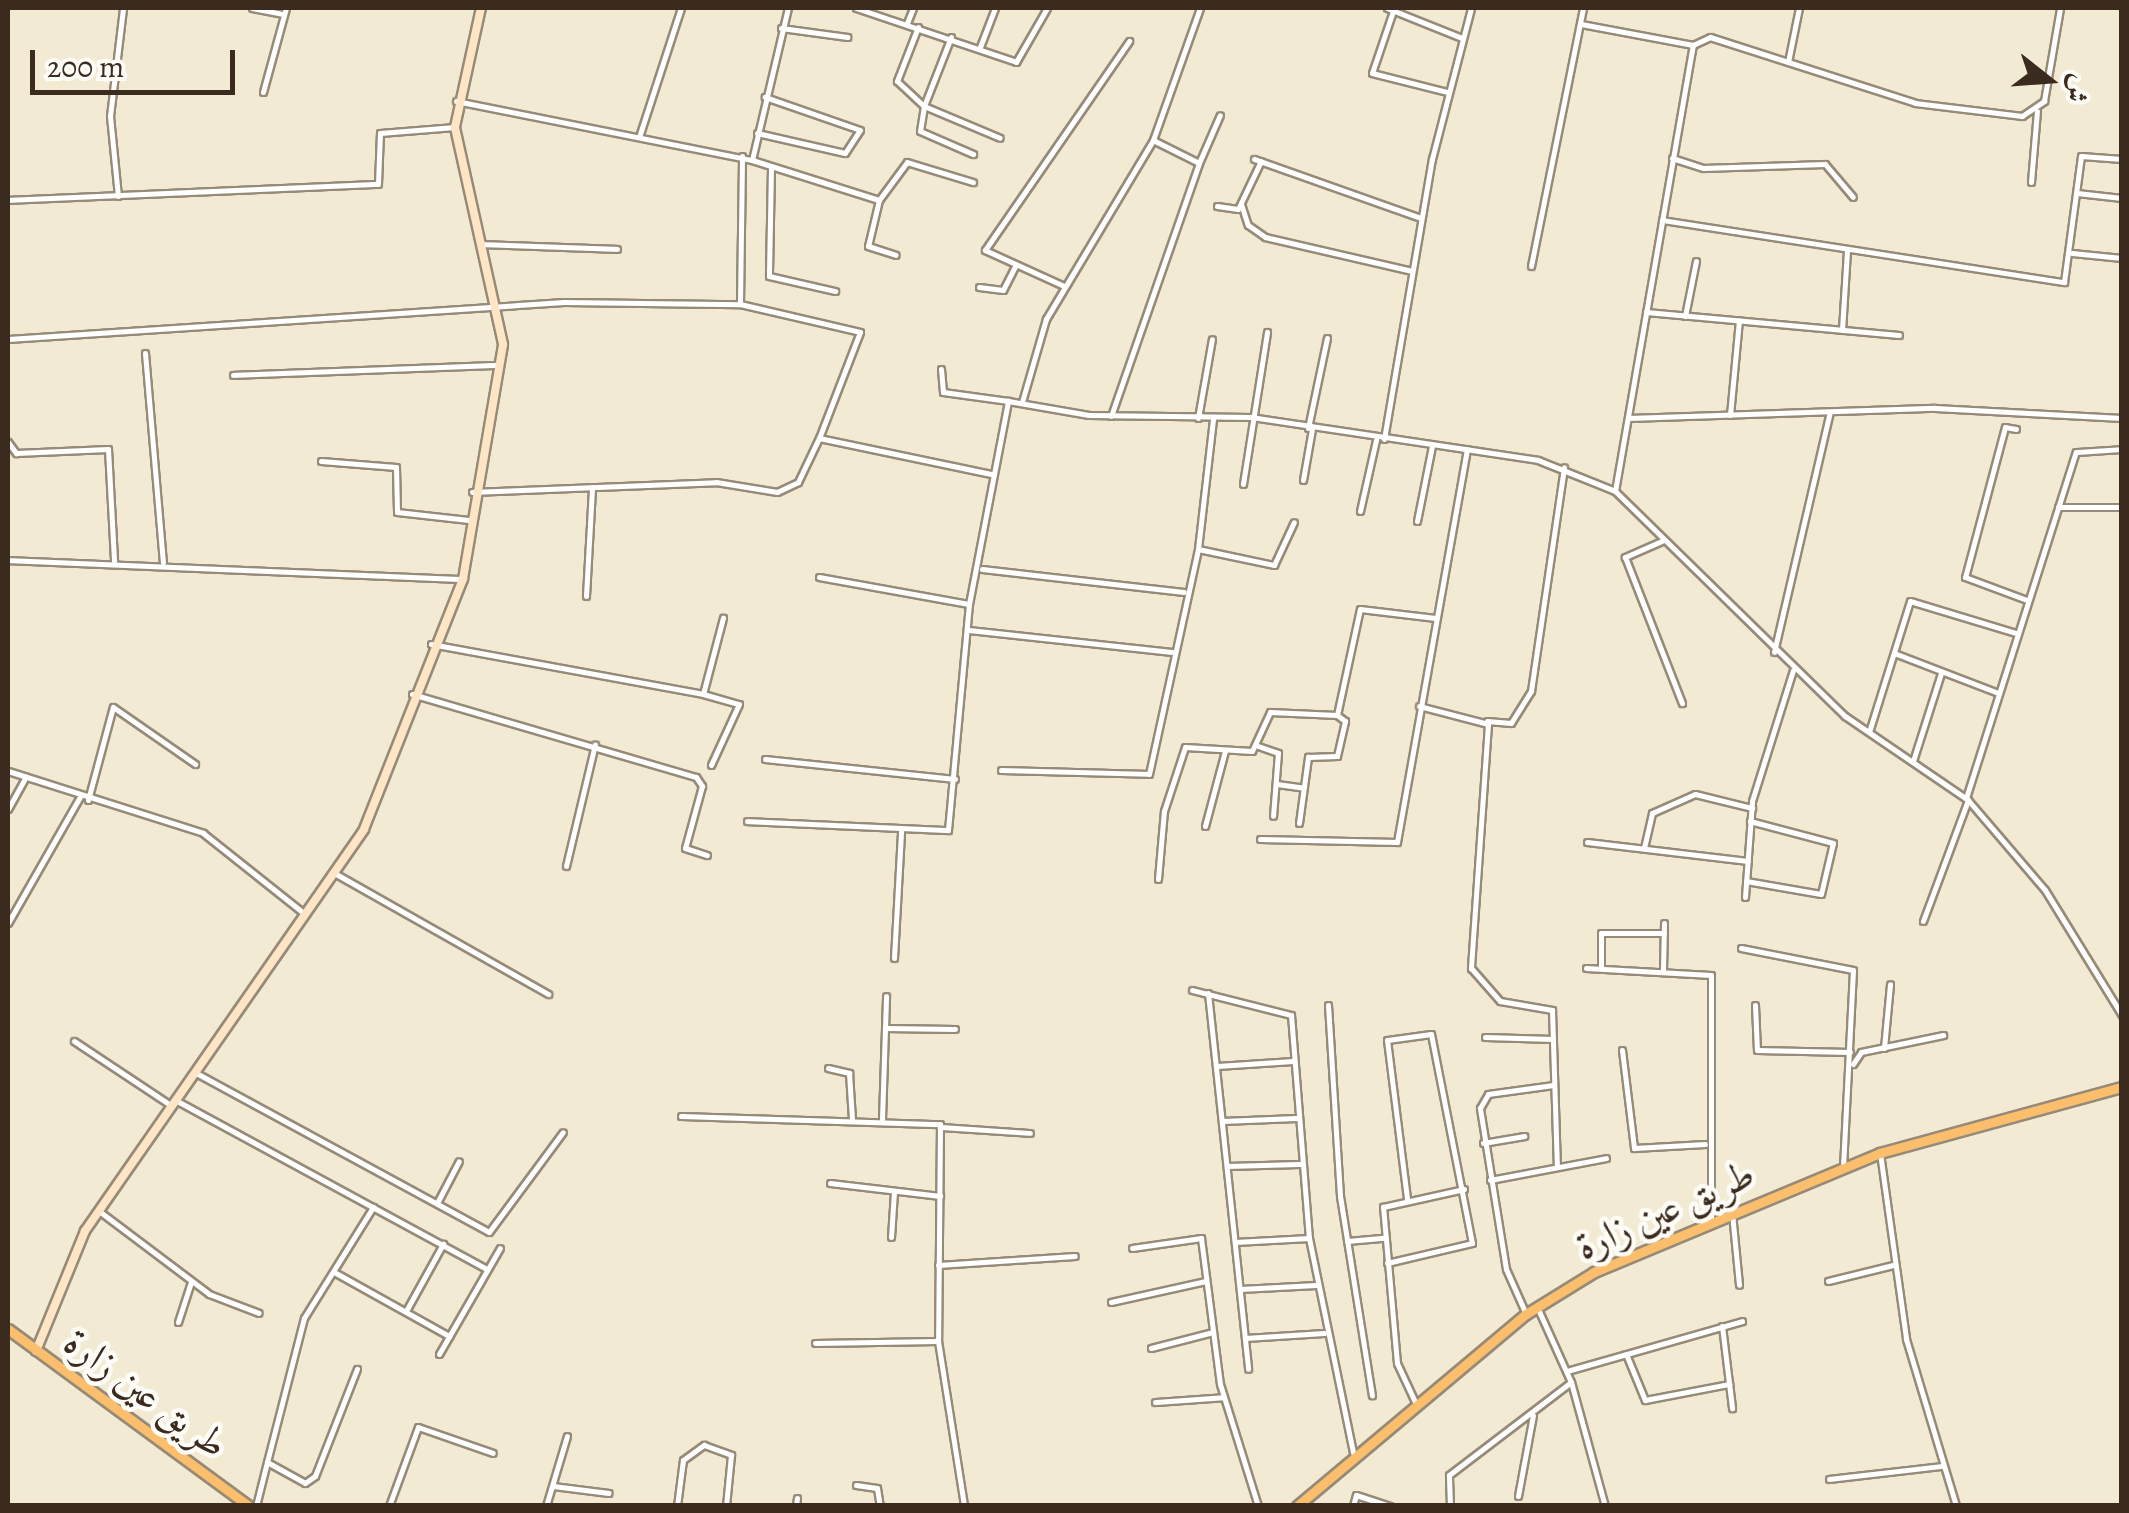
<!DOCTYPE html>
<meta charset="utf-8">
<style>
body{margin:0}
#map{position:relative;width:2129px;height:1513px;overflow:hidden;background:#f2ead3;font-family:Alegreya,Amiri,serif}
div>[style]{position:absolute}
[style*='--x']{left:calc(var(--x)*1px);top:calc(var(--y)*1px);width:calc(var(--w)*1px);rotate:calc(var(--a)*1deg)}
.roads{filter:drop-shadow(2px 0 #968a78) drop-shadow(-2px 0 #968a78) drop-shadow(0 2px #968a78) drop-shadow(0 -2px #968a78)}
.street>*{height:5px;margin:-2.5px;padding:0 2.5px;transform-origin:2.5px;border-radius:2.5px;background:#fff}
.secondary>*{height:8px;margin:-4px;padding:0 4px;transform-origin:4px;border-radius:4px;background:#fde5c5}
.primary>*{height:9px;margin:-4.5px;padding:0 4.5px;transform-origin:4.5px;border-radius:4.5px;background:#fabe6d}
span{translate:-50% -50%;white-space:nowrap;text-align:center;line-height:1.15;-webkit-text-stroke:9px #fdfcf7;paint-order:stroke}
.street-label{font-size:40px;color:#3b2a1e}
.frame{position:absolute;inset:0;border:10px solid #3b2a1e;pointer-events:none}
.north{position:absolute;left:1999px;top:30px;width:100px;height:100px;-webkit-text-stroke:8px #fdfcf7;paint-order:stroke;rotate:107deg;font-size:28px;font-weight:700;line-height:40px;text-align:center;color:#3b2a1e}
.north::after{content:'';display:block;margin:auto;width:35px;height:45px;background:#3b2a1e;clip-path:polygon(50% 0,100% 100%,50% 72%,0 100%)}
.scale{position:absolute;left:30px;top:50px;width:205px;height:45px;box-sizing:border-box;border:5px solid #3b2a1e;border-top:0;padding-left:12px;font-size:30px;line-height:35px;white-space:nowrap;color:#3b2a1e;-webkit-text-stroke:8px #fdfcf7;paint-order:stroke}
</style>
<div id="map">
<div class="roads">
<div class="street">
<div style="--x:252;--y:8;--w:32;--a:11"></div>
<div style="--x:856;--y:8;--w:169;--a:18.6"></div>
<div style="--x:1016;--y:62;--w:62;--a:-60.1"></div>
<div style="--x:1387;--y:8;--w:81;--a:21.8"></div>
<div style="--x:1393;--y:11;--w:65;--a:108.7"></div>
<div style="--x:1372;--y:73;--w:77;--a:14.2"></div>
<div style="--x:907;--y:23;--w:16;--a:-68"></div>
<div style="--x:1581;--y:24;--w:114;--a:10.6"></div>
<div style="--x:918;--y:27;--w:58;--a:111.3"></div>
<div style="--x:897;--y:81;--w:37;--a:43"></div>
<div style="--x:924;--y:106;--w:25;--a:99"></div>
<div style="--x:920;--y:131;--w:58;--a:23.5"></div>
<div style="--x:781;--y:28;--w:67;--a:7.8"></div>
<div style="--x:951;--y:37;--w:74;--a:111.4"></div>
<div style="--x:924;--y:106;--w:82;--a:22.8"></div>
<div style="--x:980;--y:47;--w:42;--a:-69"></div>
<div style="--x:1788;--y:62;--w:55;--a:-78.5"></div>
<div style="--x:263;--y:92;--w:87;--a:-74.7"></div>
<div style="--x:456;--y:101;--w:302;--a:11.3"></div>
<div style="--x:752;--y:160;--w:156;--a:-76.7"></div>
<div style="--x:757;--y:133;--w:90;--a:12.8"></div>
<div style="--x:845;--y:153;--w:27;--a:-57"></div>
<div style="--x:860;--y:130;--w:101;--a:-160.8"></div>
<div style="--x:640;--y:134;--w:133;--a:-72"></div>
<div style="--x:1672;--y:158;--w:33;--a:18"></div>
<div style="--x:1703;--y:168;--w:122;--a:-1.9"></div>
<div style="--x:1825;--y:164;--w:43;--a:49.7"></div>
<div style="--x:1254;--y:159;--w:177;--a:19.5"></div>
<div style="--x:752;--y:160;--w:133;--a:17.5"></div>
<div style="--x:879;--y:200;--w:47;--a:-53.6"></div>
<div style="--x:907;--y:162;--w:69;--a:16.9"></div>
<div style="--x:1199;--y:163;--w:52;--a:-66.4"></div>
<div style="--x:771;--y:168;--w:108;--a:91.1"></div>
<div style="--x:769;--y:276;--w:68;--a:12.8"></div>
<div style="--x:2031;--y:182;--w:71;--a:-85.2"></div>
<div style="--x:2077;--y:193;--w:45;--a:6.3"></div>
<div style="--x:118;--y:196;--w:80;--a:-95.7"></div>
<div style="--x:110;--y:116;--w:109;--a:-83.1"></div>
<div style="--x:8;--y:200;--w:370;--a:-2.5"></div>
<div style="--x:378;--y:184;--w:51;--a:-87.8"></div>
<div style="--x:380;--y:133;--w:75;--a:-4.6"></div>
<div style="--x:879;--y:200;--w:47;--a:103.4"></div>
<div style="--x:868;--y:246;--w:29;--a:18"></div>
<div style="--x:1241;--y:204;--w:22;--a:72"></div>
<div style="--x:1248;--y:225;--w:21;--a:35"></div>
<div style="--x:1265;--y:237;--w:151;--a:13"></div>
<div style="--x:1217;--y:206;--w:21;--a:8"></div>
<div style="--x:1238;--y:209;--w:53;--a:-64.4"></div>
<div style="--x:1662;--y:220;--w:407;--a:8.8"></div>
<div style="--x:2064;--y:282;--w:127;--a:-82.3"></div>
<div style="--x:2081;--y:156;--w:41;--a:4.2"></div>
<div style="--x:482;--y:244;--w:135;--a:2.1"></div>
<div style="--x:2072;--y:253;--w:50;--a:5.7"></div>
<div style="--x:1531;--y:266;--w:263;--a:-78.6"></div>
<div style="--x:1064;--y:286;--w:87;--a:-155.5"></div>
<div style="--x:985;--y:250;--w:254;--a:-55.4"></div>
<div style="--x:979;--y:287;--w:24;--a:7"></div>
<div style="--x:1003;--y:290;--w:27;--a:-63"></div>
<div style="--x:740;--y:303;--w:147;--a:-89.2"></div>
<div style="--x:1646;--y:312;--w:254;--a:5.2"></div>
<div style="--x:1685;--y:316;--w:56;--a:-78.7"></div>
<div style="--x:1842;--y:330;--w:80;--a:-86.4"></div>
<div style="--x:8;--y:339;--w:557;--a:-3.81"></div>
<div style="--x:564;--y:302;--w:176;--a:0.7"></div>
<div style="--x:740;--y:304;--w:123;--a:13.1"></div>
<div style="--x:860;--y:332;--w:114;--a:111.1"></div>
<div style="--x:819;--y:438;--w:177;--a:11.8"></div>
<div style="--x:145;--y:353;--w:210;--a:85.1"></div>
<div style="--x:941;--y:369;--w:23;--a:85"></div>
<div style="--x:943;--y:392;--w:66;--a:7.9"></div>
<div style="--x:233;--y:375;--w:265;--a:-2.2"></div>
<div style="--x:1022;--y:402;--w:86;--a:-73.9"></div>
<div style="--x:1046;--y:319;--w:209;--a:-59.1"></div>
<div style="--x:1153;--y:140;--w:140;--a:-70.4"></div>
<div style="--x:1730;--y:415;--w:95;--a:-84.6"></div>
<div style="--x:1111;--y:416;--w:268;--a:-70.8"></div>
<div style="--x:1199;--y:163;--w:51;--a:-153.4"></div>
<div style="--x:1198;--y:418;--w:80;--a:-80"></div>
<div style="--x:1628;--y:418;--w:307;--a:-1.9"></div>
<div style="--x:1935;--y:408;--w:187;--a:3.1"></div>
<div style="--x:1308;--y:428;--w:92;--a:-78.1"></div>
<div style="--x:2016;--y:429;--w:11;--a:-170"></div>
<div style="--x:2005;--y:427;--w:155;--a:104.9"></div>
<div style="--x:1965;--y:577;--w:66;--a:20.4"></div>
<div style="--x:1384;--y:439;--w:284;--a:-80.3"></div>
<div style="--x:1432;--y:159;--w:156;--a:-75.5"></div>
<div style="--x:8;--y:442;--w:14;--a:54"></div>
<div style="--x:16;--y:453;--w:92;--a:-2.5"></div>
<div style="--x:108;--y:449;--w:112;--a:86.9"></div>
<div style="--x:321;--y:461;--w:75;--a:4.6"></div>
<div style="--x:396;--y:467;--w:45;--a:88.7"></div>
<div style="--x:397;--y:512;--w:72;--a:6.3"></div>
<div style="--x:1303;--y:480;--w:52;--a:-80"></div>
<div style="--x:1243;--y:484;--w:154;--a:-81"></div>
<div style="--x:1615;--y:491;--w:453;--a:-80.1"></div>
<div style="--x:1693;--y:45;--w:19;--a:-25"></div>
<div style="--x:1710;--y:37;--w:215;--a:17.8"></div>
<div style="--x:1915;--y:103;--w:108;--a:6.9"></div>
<div style="--x:2022;--y:116;--w:27;--a:-34"></div>
<div style="--x:2044;--y:101;--w:94;--a:-80.2"></div>
<div style="--x:472;--y:492;--w:244;--a:-2.3"></div>
<div style="--x:716;--y:482;--w:62;--a:9.3"></div>
<div style="--x:777;--y:492;--w:23;--a:-25"></div>
<div style="--x:798;--y:482;--w:47;--a:-64.5"></div>
<div style="--x:2058;--y:507;--w:64;--a:0"></div>
<div style="--x:1360;--y:511;--w:73;--a:-77.3"></div>
<div style="--x:1417;--y:521;--w:76;--a:-78.7"></div>
<div style="--x:1664;--y:540;--w:43;--a:156.4"></div>
<div style="--x:1625;--y:557;--w:157;--a:68.7"></div>
<div style="--x:1198;--y:549;--w:78;--a:11.9"></div>
<div style="--x:1274;--y:565;--w:47;--a:-65.1"></div>
<div style="--x:8;--y:560;--w:455;--a:2.4"></div>
<div style="--x:982;--y:569;--w:203;--a:6.5"></div>
<div style="--x:819;--y:577;--w:152;--a:10.2"></div>
<div style="--x:586;--y:596;--w:109;--a:-86.8"></div>
<div style="--x:969;--y:630;--w:204;--a:6.2"></div>
<div style="--x:431;--y:644;--w:277;--a:10.4"></div>
<div style="--x:703;--y:694;--w:79;--a:-75.3"></div>
<div style="--x:1774;--y:652;--w:246;--a:-76.9"></div>
<div style="--x:1894;--y:653;--w:111;--a:21"></div>
<div style="--x:412;--y:694;--w:296;--a:16.3"></div>
<div style="--x:696;--y:777;--w:11;--a:56"></div>
<div style="--x:702;--y:786;--w:64;--a:105.3"></div>
<div style="--x:685;--y:848;--w:23;--a:18"></div>
<div style="--x:703;--y:694;--w:37;--a:16"></div>
<div style="--x:739;--y:704;--w:67;--a:114.7"></div>
<div style="--x:1419;--y:706;--w:71;--a:14.6"></div>
<div style="--x:1488;--y:724;--w:245;--a:94"></div>
<div style="--x:1471;--y:968;--w:44;--a:48.7"></div>
<div style="--x:1500;--y:1001;--w:53;--a:9.8"></div>
<div style="--x:1552;--y:1010;--w:156;--a:88.2"></div>
<div style="--x:1487;--y:721;--w:24;--a:5"></div>
<div style="--x:1511;--y:723;--w:38;--a:-58"></div>
<div style="--x:1531;--y:691;--w:226;--a:-81.6"></div>
<div style="--x:1869;--y:732;--w:137;--a:-72.6"></div>
<div style="--x:1910;--y:601;--w:111;--a:16.8"></div>
<div style="--x:1258;--y:746;--w:21;--a:19"></div>
<div style="--x:1278;--y:753;--w:63;--a:94.5"></div>
<div style="--x:765;--y:759;--w:191;--a:6"></div>
<div style="--x:1913;--y:761;--w:92;--a:-72.3"></div>
<div style="--x:1001;--y:770;--w:148;--a:1.5"></div>
<div style="--x:1149;--y:774;--w:230;--a:-77.7"></div>
<div style="--x:1198;--y:549;--w:131;--a:-83.4"></div>
<div style="--x:8;--y:771;--w:205;--a:17.6"></div>
<div style="--x:203;--y:833;--w:130;--a:38.5"></div>
<div style="--x:1277;--y:784;--w:27;--a:8"></div>
<div style="--x:1966;--y:798;--w:363;--a:-72.4"></div>
<div style="--x:2076;--y:452;--w:46;--a:-3.7"></div>
<div style="--x:88;--y:800;--w:96;--a:-75"></div>
<div style="--x:113;--y:707;--w:100;--a:34.8"></div>
<div style="--x:8;--y:809;--w:37;--a:-61"></div>
<div style="--x:747;--y:821;--w:201;--a:2.6"></div>
<div style="--x:948;--y:830;--w:227;--a:-84.7"></div>
<div style="--x:969;--y:604;--w:207;--a:-79.1"></div>
<div style="--x:1008;--y:401;--w:82;--a:9.8"></div>
<div style="--x:1089;--y:415;--w:162;--a:0.7"></div>
<div style="--x:1251;--y:417;--w:290;--a:8.5"></div>
<div style="--x:1538;--y:460;--w:83;--a:21.9"></div>
<div style="--x:1615;--y:491;--w:322;--a:44.4"></div>
<div style="--x:1845;--y:716;--w:149;--a:34.3"></div>
<div style="--x:1968;--y:800;--w:118;--a:49.5"></div>
<div style="--x:2045;--y:890;--w:147;--a:58.4"></div>
<div style="--x:1299;--y:823;--w:67;--a:-82.2"></div>
<div style="--x:1308;--y:757;--w:29;--a:-2"></div>
<div style="--x:1337;--y:756;--w:36;--a:-77"></div>
<div style="--x:1345;--y:721;--w:10;--a:-143"></div>
<div style="--x:1205;--y:826;--w:78;--a:-75.1"></div>
<div style="--x:1260;--y:839;--w:137;--a:1.3"></div>
<div style="--x:1397;--y:842;--w:399;--a:-79.9"></div>
<div style="--x:1587;--y:842;--w:162;--a:6.7"></div>
<div style="--x:1644;--y:848;--w:36;--a:-77"></div>
<div style="--x:1652;--y:813;--w:47;--a:-23.8"></div>
<div style="--x:1695;--y:794;--w:59;--a:13.8"></div>
<div style="--x:566;--y:866;--w:125;--a:-76.6"></div>
<div style="--x:336;--y:874;--w:244;--a:29.5"></div>
<div style="--x:1158;--y:879;--w:68;--a:-85"></div>
<div style="--x:1164;--y:811;--w:67;--a:-71.8"></div>
<div style="--x:1185;--y:747;--w:67;--a:3.4"></div>
<div style="--x:1252;--y:751;--w:43;--a:-65.2"></div>
<div style="--x:1270;--y:712;--w:67;--a:2.6"></div>
<div style="--x:1337;--y:715;--w:108;--a:-77.8"></div>
<div style="--x:1360;--y:609;--w:76;--a:6.8"></div>
<div style="--x:1746;--y:881;--w:76;--a:9.8"></div>
<div style="--x:1821;--y:894;--w:52;--a:-76.8"></div>
<div style="--x:1833;--y:843;--w:86;--a:-165.2"></div>
<div style="--x:1745;--y:897;--w:96;--a:-85.8"></div>
<div style="--x:1752;--y:801;--w:137;--a:-72.6"></div>
<div style="--x:1923;--y:921;--w:129;--a:-69.6"></div>
<div style="--x:8;--y:923;--w:145;--a:-60.3"></div>
<div style="--x:1741;--y:948;--w:114;--a:11.1"></div>
<div style="--x:1853;--y:970;--w:197;--a:92.9"></div>
<div style="--x:894;--y:958;--w:127;--a:-86.8"></div>
<div style="--x:1586;--y:968;--w:125;--a:3.2"></div>
<div style="--x:1711;--y:975;--w:243;--a:90"></div>
<div style="--x:1601;--y:968;--w:35;--a:-90"></div>
<div style="--x:1601;--y:933;--w:63;--a:0"></div>
<div style="--x:1663;--y:970;--w:47;--a:-88.8"></div>
<div style="--x:1192;--y:990;--w:102;--a:14.2"></div>
<div style="--x:1291;--y:1015;--w:224;--a:85.4"></div>
<div style="--x:1309;--y:1238;--w:219;--a:78.4"></div>
<div style="--x:1208;--y:993;--w:378;--a:83.9"></div>
<div style="--x:1328;--y:1005;--w:191;--a:86.4"></div>
<div style="--x:1340;--y:1196;--w:202;--a:80.9"></div>
<div style="--x:1755;--y:1005;--w:45;--a:87.5"></div>
<div style="--x:1757;--y:1050;--w:93;--a:1.2"></div>
<div style="--x:885;--y:1028;--w:70;--a:0.8"></div>
<div style="--x:1485;--y:1037;--w:68;--a:1.7"></div>
<div style="--x:74;--y:1041;--w:118;--a:33.6"></div>
<div style="--x:1884;--y:1048;--w:64;--a:-84.6"></div>
<div style="--x:1622;--y:1050;--w:99;--a:83"></div>
<div style="--x:1634;--y:1148;--w:71;--a:-3.2"></div>
<div style="--x:1853;--y:1064;--w:14;--a:-56"></div>
<div style="--x:1861;--y:1052;--w:84;--a:-11.7"></div>
<div style="--x:1217;--y:1066;--w:76;--a:-3.8"></div>
<div style="--x:828;--y:1068;--w:22;--a:13"></div>
<div style="--x:849;--y:1073;--w:46;--a:86.3"></div>
<div style="--x:198;--y:1074;--w:331;--a:28.5"></div>
<div style="--x:489;--y:1232;--w:124;--a:-53.5"></div>
<div style="--x:179;--y:1102;--w:349;--a:28.5"></div>
<div style="--x:681;--y:1116;--w:259;--a:1.8"></div>
<div style="--x:940;--y:1124;--w:217;--a:90.5"></div>
<div style="--x:938;--y:1341;--w:167;--a:81"></div>
<div style="--x:882;--y:1119;--w:123;--a:-88.1"></div>
<div style="--x:1222;--y:1121;--w:74;--a:-2.3"></div>
<div style="--x:940;--y:1127;--w:90;--a:3.8"></div>
<div style="--x:1483;--y:1143;--w:42;--a:-9.7"></div>
<div style="--x:1880;--y:1153;--w:188;--a:82"></div>
<div style="--x:1906;--y:1339;--w:174;--a:73.3"></div>
<div style="--x:1227;--y:1166;--w:72;--a:-1.6"></div>
<div style="--x:1490;--y:1180;--w:118;--a:-10.7"></div>
<div style="--x:830;--y:1183;--w:111;--a:6.7"></div>
<div style="--x:437;--y:1203;--w:47;--a:-62.4"></div>
<div style="--x:99;--y:1211;--w:138;--a:37"></div>
<div style="--x:209;--y:1294;--w:53;--a:20.8"></div>
<div style="--x:1732;--y:1213;--w:72;--a:84.4"></div>
<div style="--x:891;--y:1237;--w:45;--a:-86.2"></div>
<div style="--x:1347;--y:1241;--w:37;--a:-5"></div>
<div style="--x:1235;--y:1242;--w:74;--a:-3.1"></div>
<div style="--x:1132;--y:1248;--w:70;--a:-8.2"></div>
<div style="--x:1201;--y:1238;--w:147;--a:82.6"></div>
<div style="--x:1220;--y:1384;--w:128;--a:72.7"></div>
<div style="--x:1387;--y:1263;--w:87;--a:-13.2"></div>
<div style="--x:1472;--y:1243;--w:213;--a:-101.1"></div>
<div style="--x:1431;--y:1034;--w:44;--a:172.2"></div>
<div style="--x:1387;--y:1040;--w:160;--a:82.8"></div>
<div style="--x:938;--y:1265;--w:137;--a:-3.8"></div>
<div style="--x:334;--y:1272;--w:132;--a:29.1"></div>
<div style="--x:1828;--y:1281;--w:67;--a:-13.8"></div>
<div style="--x:1240;--y:1289;--w:76;--a:-3"></div>
<div style="--x:1111;--y:1302;--w:97;--a:-12.5"></div>
<div style="--x:1538;--y:1309;--w:80;--a:65.7"></div>
<div style="--x:1571;--y:1382;--w:129;--a:74.7"></div>
<div style="--x:406;--y:1311;--w:77;--a:-61.1"></div>
<div style="--x:1526;--y:1314;--w:49;--a:-114"></div>
<div style="--x:1506;--y:1269;--w:163;--a:-99.2"></div>
<div style="--x:1480;--y:1108;--w:16;--a:-60"></div>
<div style="--x:1488;--y:1094;--w:66;--a:-7.9"></div>
<div style="--x:178;--y:1322;--w:42;--a:-72"></div>
<div style="--x:1722;--y:1326;--w:83;--a:83"></div>
<div style="--x:1245;--y:1338;--w:79;--a:-3.6"></div>
<div style="--x:815;--y:1343;--w:123;--a:-0.9"></div>
<div style="--x:1151;--y:1348;--w:64;--a:-14.5"></div>
<div style="--x:439;--y:1354;--w:122;--a:-60.1"></div>
<div style="--x:1626;--y:1354;--w:50;--a:67.6"></div>
<div style="--x:1645;--y:1400;--w:86;--a:-10.8"></div>
<div style="--x:1567;--y:1371;--w:182;--a:-15.9"></div>
<div style="--x:1155;--y:1402;--w:69;--a:-4.1"></div>
<div style="--x:1416;--y:1404;--w:45;--a:-114.9"></div>
<div style="--x:1397;--y:1363;--w:157;--a:-95.1"></div>
<div style="--x:1383;--y:1207;--w:83;--a:-12.5"></div>
<div style="--x:267;--y:1462;--w:149;--a:-75.6"></div>
<div style="--x:304;--y:1318;--w:131;--a:-58.1"></div>
<div style="--x:1829;--y:1479;--w:114;--a:-6.6"></div>
<div style="--x:856;--y:1485;--w:21;--a:8"></div>
<div style="--x:877;--y:1488;--w:18;--a:81"></div>
<div style="--x:553;--y:1486;--w:56;--a:7.1"></div>
<div style="--x:1518;--y:1496;--w:82;--a:-79.5"></div>
<div style="--x:256;--y:1506;--w:45;--a:-76"></div>
<div style="--x:267;--y:1462;--w:43;--a:28.9"></div>
<div style="--x:305;--y:1483;--w:12;--a:-35"></div>
<div style="--x:315;--y:1476;--w:115;--a:-68.6"></div>
<div style="--x:389;--y:1506;--w:84;--a:-69.8"></div>
<div style="--x:418;--y:1427;--w:79;--a:19.1"></div>
<div style="--x:546;--y:1506;--w:73;--a:-73.3"></div>
<div style="--x:677;--y:1506;--w:46;--a:-82.6"></div>
<div style="--x:683;--y:1460;--w:26;--a:-36"></div>
<div style="--x:704;--y:1445;--w:29;--a:20"></div>
<div style="--x:731;--y:1455;--w:51;--a:95.6"></div>
<div style="--x:796;--y:1506;--w:8;--a:-83"></div>
<div style="--x:1353;--y:1506;--w:11;--a:-75"></div>
<div style="--x:1356;--y:1495;--w:36;--a:18"></div>
<div style="--x:1450;--y:1506;--w:31;--a:-92"></div>
<div style="--x:1449;--y:1475;--w:153;--a:-37.3"></div>
</div>
<div class="secondary">
<div style="--x:36;--y:1351;--w:130;--a:-67.8"></div>
<div style="--x:85;--y:1231;--w:489;--a:-55.2"></div>
<div style="--x:364;--y:829;--w:269;--a:-68.4"></div>
<div style="--x:463;--y:579;--w:238;--a:-80.3"></div>
<div style="--x:503;--y:344;--w:222;--a:-102.5"></div>
<div style="--x:455;--y:127;--w:122;--a:-77.7"></div>
</div>
<div class="primary">
<div style="--x:8;--y:1329;--w:299;--a:36.3"></div>
<div style="--x:1297;--y:1506;--w:299;--a:-40"></div>
<div style="--x:1526;--y:1314;--w:80;--a:-31.7"></div>
<div style="--x:1594;--y:1272;--w:310;--a:-22.6"></div>
<div style="--x:1880;--y:1153;--w:251;--a:-15.3"></div>
</div>
</div>
<div class="street-label">
<span style="left:1665px;top:1210px;rotate:-24deg">طريق عين زارة</span>
<span style="left:146px;top:1393px;rotate:36deg">طريق عين زارة</span>
</div>
<div class="frame"></div>
<div class="north">ش</div>
<div class="scale">200 m</div>
</div>
